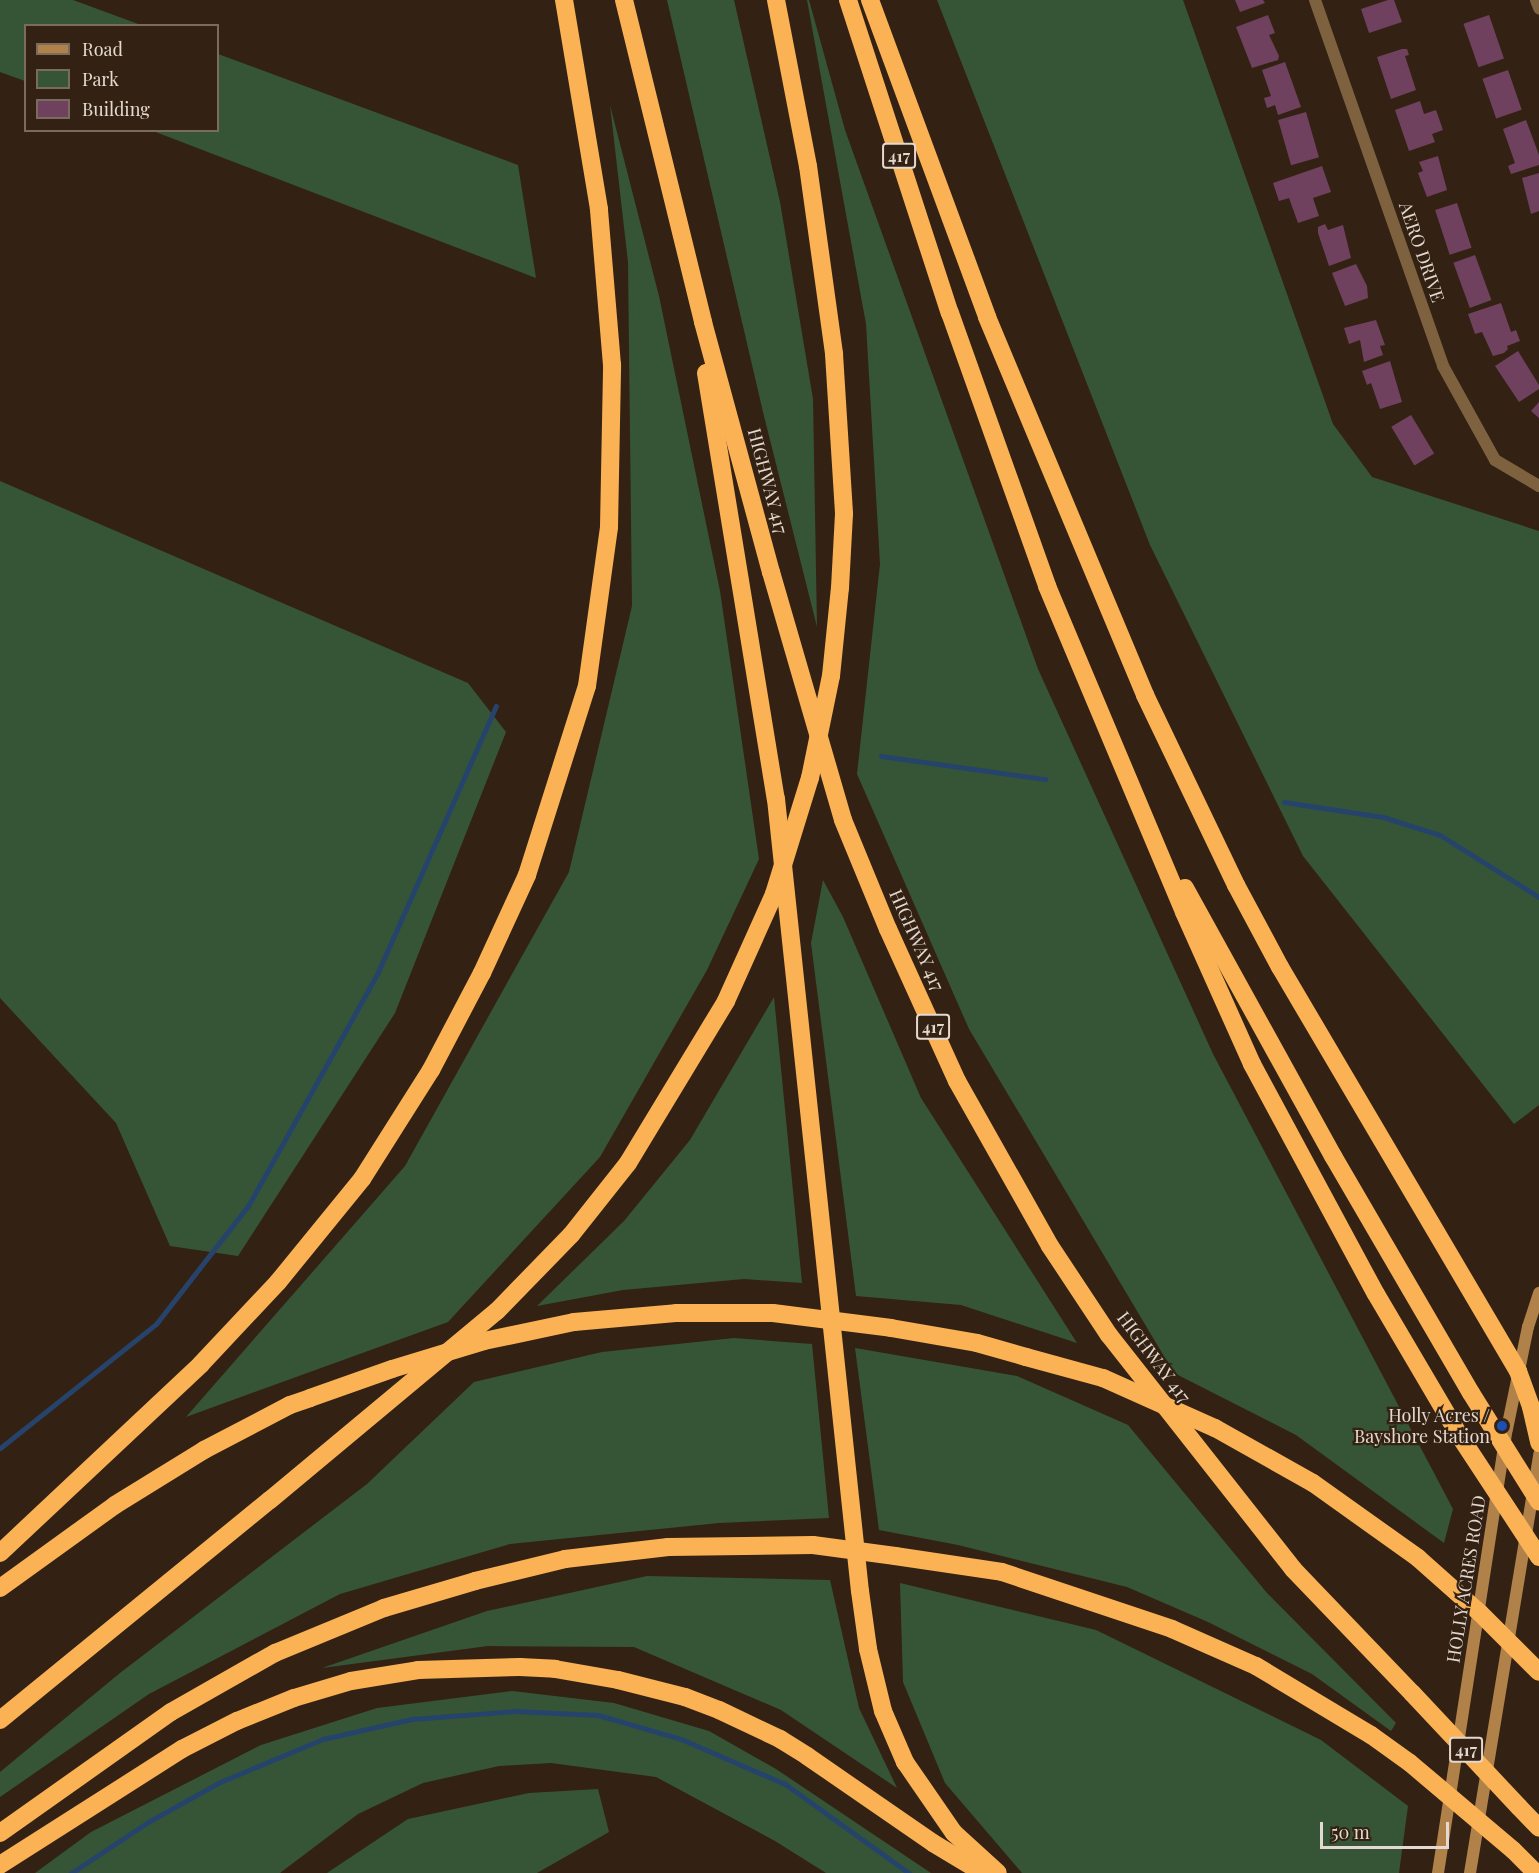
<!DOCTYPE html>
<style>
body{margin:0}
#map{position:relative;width:1539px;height:1873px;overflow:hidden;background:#332213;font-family:"Playfair Display",serif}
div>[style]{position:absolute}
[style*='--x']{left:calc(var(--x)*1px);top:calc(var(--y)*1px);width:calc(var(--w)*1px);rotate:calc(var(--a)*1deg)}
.green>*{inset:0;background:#355536}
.stream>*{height:5px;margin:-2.5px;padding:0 2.5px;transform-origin:2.5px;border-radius:2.5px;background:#26446b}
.building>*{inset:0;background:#6f415e;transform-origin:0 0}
.street>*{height:12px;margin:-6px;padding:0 6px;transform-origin:6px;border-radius:6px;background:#7e613f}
.secondary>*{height:12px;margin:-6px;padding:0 6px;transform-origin:6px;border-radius:6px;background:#b08249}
.highway>*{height:18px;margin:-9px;padding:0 9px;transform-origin:9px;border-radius:9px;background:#fab255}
.highway-bridge>*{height:18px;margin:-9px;padding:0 9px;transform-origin:9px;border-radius:9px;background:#fab255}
.dots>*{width:16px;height:16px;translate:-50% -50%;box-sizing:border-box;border:3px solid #332213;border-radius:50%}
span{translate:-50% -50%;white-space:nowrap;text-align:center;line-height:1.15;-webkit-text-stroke:4.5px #332213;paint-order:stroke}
.shield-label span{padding:2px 4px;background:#332213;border:2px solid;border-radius:4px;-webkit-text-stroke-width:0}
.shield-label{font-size:16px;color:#e4d9d0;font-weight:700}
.street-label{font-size:18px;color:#e4d9d0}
.poi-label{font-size:18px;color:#e4d9d0}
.right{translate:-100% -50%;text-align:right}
.legend{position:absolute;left:24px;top:24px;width:195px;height:108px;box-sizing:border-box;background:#332213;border:2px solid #7a6b5f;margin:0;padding:8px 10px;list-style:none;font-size:18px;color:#e4d9d0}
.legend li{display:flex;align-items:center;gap:12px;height:30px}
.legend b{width:30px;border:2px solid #7a6b5f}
.scale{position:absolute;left:1320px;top:1822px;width:129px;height:27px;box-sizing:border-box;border:3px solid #e4d9d0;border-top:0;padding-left:8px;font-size:18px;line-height:21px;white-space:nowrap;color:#e4d9d0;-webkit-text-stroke:4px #332213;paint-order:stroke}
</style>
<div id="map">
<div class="green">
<div style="clip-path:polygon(0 0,73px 0,141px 25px,26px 26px,25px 81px,0 72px)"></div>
<div style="clip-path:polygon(667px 0,734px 0,780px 202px,813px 399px,817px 627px,763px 412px)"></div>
<div style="clip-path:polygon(807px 0,809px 0,845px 130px,1038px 669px,1213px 1054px,1453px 1509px,1444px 1543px,1296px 1435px,1174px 1373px,969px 1029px,857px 774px,880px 564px,866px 324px)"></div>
<div style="clip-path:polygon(937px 0,1183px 0,1333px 424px,1372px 477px,1539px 531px,1539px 1105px,1514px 1124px,1303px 856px,1150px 545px)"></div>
<div style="clip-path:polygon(218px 54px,518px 165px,536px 278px,153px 131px,218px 130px)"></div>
<div style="clip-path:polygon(610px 105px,659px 296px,720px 591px,759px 859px,707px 970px,600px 1157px,448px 1322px,186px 1417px,405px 1166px,569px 872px,632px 606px,628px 262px)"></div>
<div style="clip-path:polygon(0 481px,468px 683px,506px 732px,395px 1013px,238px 1256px,170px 1246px,116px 1123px,0 998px)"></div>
<div style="clip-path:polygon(823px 880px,843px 917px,921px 1098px,1077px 1343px,961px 1305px,856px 1296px,811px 943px)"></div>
<div style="clip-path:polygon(774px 997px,802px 1283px,744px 1279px,623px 1290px,537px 1306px,624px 1221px,690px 1140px)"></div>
<div style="clip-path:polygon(734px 1338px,812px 1344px,829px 1518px,719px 1523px,510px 1544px,340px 1594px,149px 1694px,0 1797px,0 1772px,120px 1673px,367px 1484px,474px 1382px,602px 1352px)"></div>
<div style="clip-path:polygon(855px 1348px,1017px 1376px,1128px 1425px,1267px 1593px,1396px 1723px,1391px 1731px,1312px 1674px,1208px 1622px,1127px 1587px,958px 1545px,879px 1530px)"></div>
<div style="clip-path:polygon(647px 1576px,830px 1580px,859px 1708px,897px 1788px,781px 1710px,634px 1647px,488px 1646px,322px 1668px,487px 1611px)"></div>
<div style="clip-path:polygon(900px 1583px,1096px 1630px,1321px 1740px,1408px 1806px,1399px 1873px,1022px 1873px,945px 1783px,903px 1682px)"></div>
<div style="clip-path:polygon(512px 1691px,614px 1703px,709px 1731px,776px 1769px,931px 1873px,826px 1873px,775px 1841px,656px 1777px,551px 1763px,499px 1766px,423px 1783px,358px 1814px,280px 1873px,35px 1873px,91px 1832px,261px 1745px,377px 1708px)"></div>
<div style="clip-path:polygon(598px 1789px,609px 1832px,537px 1873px,327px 1873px,408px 1819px,529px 1793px)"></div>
</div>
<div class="stream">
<div style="--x:881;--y:756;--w:166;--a:8"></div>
<div style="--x:1284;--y:802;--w:100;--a:8.6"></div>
<div style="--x:1383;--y:817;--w:60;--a:17.5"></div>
<div style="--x:1440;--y:835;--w:117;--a:32.1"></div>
<div style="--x:0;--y:1448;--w:199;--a:-38.5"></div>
<div style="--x:156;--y:1324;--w:150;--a:-52.1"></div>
<div style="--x:248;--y:1206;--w:268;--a:-60.9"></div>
<div style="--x:378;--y:972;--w:291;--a:-66.1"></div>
<div style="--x:71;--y:1873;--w:92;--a:-33.5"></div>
<div style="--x:148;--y:1822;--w:82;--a:-29.1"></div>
<div style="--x:220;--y:1782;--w:112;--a:-22.7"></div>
<div style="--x:323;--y:1739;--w:91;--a:-12.7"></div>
<div style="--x:412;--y:1719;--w:103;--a:-4.4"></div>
<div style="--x:515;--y:1711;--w:83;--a:2.8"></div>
<div style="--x:598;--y:1715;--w:86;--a:16.1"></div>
<div style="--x:681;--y:1739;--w:113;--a:23.4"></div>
<div style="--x:785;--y:1784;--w:153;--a:35.7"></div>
</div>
<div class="building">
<div style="clip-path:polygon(1235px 0,1263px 0,1265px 3px,1240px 12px)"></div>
<div style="clip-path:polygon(1388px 0,1394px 0,1402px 22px,1369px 33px,1361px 9px)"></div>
<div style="clip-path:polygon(1268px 15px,1275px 33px,1269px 35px,1279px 56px,1278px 60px,1252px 68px,1236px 27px)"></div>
<div style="left:1489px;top:15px;width:46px;height:27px;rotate:71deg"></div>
<div style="clip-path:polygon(1402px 49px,1407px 49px,1409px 55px,1405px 56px,1416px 90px,1391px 99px,1377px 57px)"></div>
<div style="clip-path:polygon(1285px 62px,1301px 107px,1278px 115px,1275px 105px,1267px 108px,1264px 98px,1271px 96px,1262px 70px)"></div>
<div style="left:1508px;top:70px;width:42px;height:27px;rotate:71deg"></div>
<div style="clip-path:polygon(1420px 101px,1424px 114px,1436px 110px,1443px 130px,1432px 134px,1435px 142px,1409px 151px,1395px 110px)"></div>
<div style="left:1306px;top:112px;width:47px;height:29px;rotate:74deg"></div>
<div style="clip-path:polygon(1526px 120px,1539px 155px,1539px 165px,1511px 174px,1508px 166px,1515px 163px,1503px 129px)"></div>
<div style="clip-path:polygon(1438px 156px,1447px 190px,1427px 197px,1418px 173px,1423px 171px,1419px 162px)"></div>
<div style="clip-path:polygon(1322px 166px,1331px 192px,1313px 198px,1319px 216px,1298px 223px,1289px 198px,1279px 201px,1273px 183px)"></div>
<div style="clip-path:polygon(1539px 173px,1539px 211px,1531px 214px,1522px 178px)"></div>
<div style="left:1457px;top:203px;width:47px;height:23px;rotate:72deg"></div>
<div style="clip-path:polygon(1325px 224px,1328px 230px,1343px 225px,1351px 258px,1329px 266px,1318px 233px,1318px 227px)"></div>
<div style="left:1475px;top:255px;width:48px;height:23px;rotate:70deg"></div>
<div style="clip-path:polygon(1356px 264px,1367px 286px,1368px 298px,1345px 306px,1332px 273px)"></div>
<div style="clip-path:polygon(1501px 303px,1511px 332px,1516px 330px,1520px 341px,1507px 346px,1508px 349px,1504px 353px,1493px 356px,1482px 332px,1475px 334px,1468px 314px)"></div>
<div style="clip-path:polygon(1376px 320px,1385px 345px,1380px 346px,1383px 355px,1364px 362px,1360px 340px,1349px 344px,1344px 328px)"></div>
<div style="clip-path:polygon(1518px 351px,1539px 385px,1539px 389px,1519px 402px,1495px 366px)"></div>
<div style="clip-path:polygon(1390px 361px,1402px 402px,1380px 409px,1371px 383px,1367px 385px,1362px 371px)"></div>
<div style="clip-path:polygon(1539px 402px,1539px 418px,1531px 411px)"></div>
<div style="left:1411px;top:415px;width:45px;height:23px;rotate:59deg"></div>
</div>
<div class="street">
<div style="--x:1315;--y:0;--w:388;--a:70.7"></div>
<div style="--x:1443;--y:366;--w:107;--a:61"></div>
<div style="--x:1495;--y:460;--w:51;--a:30.6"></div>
<div style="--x:1536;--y:0;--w:9;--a:69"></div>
</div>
<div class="secondary">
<div style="--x:1438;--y:1873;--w:449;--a:-81.2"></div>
<div style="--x:1507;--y:1429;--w:104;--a:-78.4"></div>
<div style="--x:1528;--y:1327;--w:36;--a:-72"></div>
<div style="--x:1470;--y:1873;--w:425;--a:-80.6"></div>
</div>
<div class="highway">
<div style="--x:624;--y:0;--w:332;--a:76.2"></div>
<div style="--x:703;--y:322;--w:259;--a:74.8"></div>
<div style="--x:771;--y:572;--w:258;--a:73.8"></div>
<div style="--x:843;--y:820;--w:118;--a:67.6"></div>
<div style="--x:888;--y:929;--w:167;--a:65.6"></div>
<div style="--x:957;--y:1081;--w:189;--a:60.6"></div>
<div style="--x:1050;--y:1246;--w:107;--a:56.5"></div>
<div style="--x:1109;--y:1335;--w:298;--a:51.8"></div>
<div style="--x:1293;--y:1569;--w:172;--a:46.2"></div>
<div style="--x:776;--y:0;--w:169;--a:79.1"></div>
<div style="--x:808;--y:166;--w:190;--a:82.1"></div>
<div style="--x:834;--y:354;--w:160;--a:86.4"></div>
<div style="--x:844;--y:514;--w:74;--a:93.1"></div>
<div style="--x:848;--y:0;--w:329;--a:72"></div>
<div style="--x:950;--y:313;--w:290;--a:70.4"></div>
<div style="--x:1047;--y:586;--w:354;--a:67.2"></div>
<div style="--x:1184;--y:912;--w:167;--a:65.9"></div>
<div style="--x:1252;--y:1064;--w:261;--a:61.7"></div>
<div style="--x:1376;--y:1294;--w:164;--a:59.5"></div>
<div style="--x:870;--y:0;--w:338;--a:69.7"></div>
<div style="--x:987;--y:317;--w:410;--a:67.3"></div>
<div style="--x:1145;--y:695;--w:211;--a:64.4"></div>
<div style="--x:1236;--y:885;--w:93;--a:61.8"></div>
<div style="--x:1280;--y:967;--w:469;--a:59.5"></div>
<div style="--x:1518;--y:1371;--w:38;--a:70"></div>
<div style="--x:1531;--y:1407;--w:37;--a:77"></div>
<div style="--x:706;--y:373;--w:432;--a:80.7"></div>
<div style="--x:776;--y:799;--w:796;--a:83.95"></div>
<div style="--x:860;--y:1591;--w:59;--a:82.1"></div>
<div style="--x:868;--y:1649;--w:64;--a:76.4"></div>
<div style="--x:883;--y:1711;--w:56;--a:66.7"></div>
<div style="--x:905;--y:1762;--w:86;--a:55.4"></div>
<div style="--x:954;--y:1833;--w:59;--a:42.3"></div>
<div style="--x:1185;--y:888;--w:306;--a:61.1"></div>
<div style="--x:1333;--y:1156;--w:274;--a:59.8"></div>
<div style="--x:574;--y:1322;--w:102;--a:-5"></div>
<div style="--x:676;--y:1313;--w:97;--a:0"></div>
<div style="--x:891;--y:1328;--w:87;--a:9.9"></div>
<div style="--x:977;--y:1343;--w:51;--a:15.9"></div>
<div style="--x:1313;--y:1483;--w:129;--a:35.5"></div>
<div style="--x:0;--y:1553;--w:276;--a:-43.2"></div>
<div style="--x:201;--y:1364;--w:112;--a:-46.8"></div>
<div style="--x:278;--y:1282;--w:133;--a:-50.8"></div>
<div style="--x:362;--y:1179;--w:129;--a:-57.7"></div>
<div style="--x:431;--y:1070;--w:110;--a:-62.3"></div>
<div style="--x:482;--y:973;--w:108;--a:-65.3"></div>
<div style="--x:527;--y:875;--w:198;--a:-72.4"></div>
<div style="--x:587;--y:686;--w:161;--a:-82.1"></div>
<div style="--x:609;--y:527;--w:162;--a:-88.9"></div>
<div style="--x:612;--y:365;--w:157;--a:-94.8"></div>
<div style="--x:599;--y:209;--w:212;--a:-99.5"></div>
<div style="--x:895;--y:1556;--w:108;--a:8.5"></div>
<div style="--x:1002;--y:1572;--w:179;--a:18.5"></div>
<div style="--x:1172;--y:1629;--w:92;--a:23.8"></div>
<div style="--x:1256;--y:1666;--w:134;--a:31"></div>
<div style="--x:1371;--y:1735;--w:48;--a:35.7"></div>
<div style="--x:0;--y:1588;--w:142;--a:-35.8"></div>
<div style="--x:115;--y:1505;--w:105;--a:-31.7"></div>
<div style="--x:204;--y:1450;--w:97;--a:-27.6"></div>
<div style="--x:290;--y:1405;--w:21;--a:-19"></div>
<div style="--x:0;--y:1720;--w:348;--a:-39.2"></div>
<div style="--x:270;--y:1500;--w:295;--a:-39.8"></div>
<div style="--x:497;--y:1311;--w:106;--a:-45.8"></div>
<div style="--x:571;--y:1235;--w:92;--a:-51.6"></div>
<div style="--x:628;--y:1163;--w:189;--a:-58.8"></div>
<div style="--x:1519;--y:1807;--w:29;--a:46"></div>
<div style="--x:0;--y:1833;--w:209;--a:-35.3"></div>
<div style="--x:171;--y:1712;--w:120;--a:-29.6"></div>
<div style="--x:275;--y:1653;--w:118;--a:-22.4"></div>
<div style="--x:384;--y:1608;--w:95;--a:-16.5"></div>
<div style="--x:475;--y:1581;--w:93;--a:-13.7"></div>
<div style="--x:565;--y:1559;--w:104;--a:-6.6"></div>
<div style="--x:668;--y:1547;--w:145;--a:-0.8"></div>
<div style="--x:1513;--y:1850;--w:33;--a:45"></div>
<div style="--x:0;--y:1865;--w:216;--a:-32.5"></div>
<div style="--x:182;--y:1749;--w:62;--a:-27"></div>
<div style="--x:237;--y:1721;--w:61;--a:-22"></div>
<div style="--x:294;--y:1698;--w:59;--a:-16.6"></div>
<div style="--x:351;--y:1681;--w:68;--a:-9.3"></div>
<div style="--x:418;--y:1670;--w:102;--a:-1.7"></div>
<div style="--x:520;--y:1667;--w:35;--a:3"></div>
<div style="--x:555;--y:1669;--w:64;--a:9.9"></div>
<div style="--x:618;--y:1680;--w:69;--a:14.2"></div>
<div style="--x:685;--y:1697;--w:36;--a:21"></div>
<div style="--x:719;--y:1710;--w:68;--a:25.4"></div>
<div style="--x:780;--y:1739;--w:32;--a:32"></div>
<div style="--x:807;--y:1756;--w:153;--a:34.6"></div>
<div style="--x:933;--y:1843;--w:58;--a:31"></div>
</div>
<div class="highway-bridge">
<div style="--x:726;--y:1001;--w:117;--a:-65.8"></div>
<div style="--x:774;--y:894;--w:121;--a:-72.8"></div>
<div style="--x:810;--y:778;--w:104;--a:-78.4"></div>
<div style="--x:831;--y:676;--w:88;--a:-84.2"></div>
<div style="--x:773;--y:1313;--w:119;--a:7.2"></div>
<div style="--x:1026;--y:1357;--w:80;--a:15.3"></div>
<div style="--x:1103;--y:1378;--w:123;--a:24.1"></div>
<div style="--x:1215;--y:1428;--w:112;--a:29.3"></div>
<div style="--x:1471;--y:1393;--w:128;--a:58"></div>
<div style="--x:310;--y:1398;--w:87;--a:-19.5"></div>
<div style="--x:392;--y:1369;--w:96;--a:-16.9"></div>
<div style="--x:484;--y:1341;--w:92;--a:-11.9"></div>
<div style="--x:1459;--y:1435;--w:146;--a:56.7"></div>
<div style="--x:813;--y:1545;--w:83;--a:7.6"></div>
<div style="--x:1418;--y:1558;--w:83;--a:41.6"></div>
<div style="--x:1480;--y:1613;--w:83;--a:45"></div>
<div style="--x:1412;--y:1693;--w:156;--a:46.8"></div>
<div style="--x:1410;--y:1763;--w:135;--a:40.2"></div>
</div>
<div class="dots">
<div style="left:1502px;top:1426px;background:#1a4fb4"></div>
</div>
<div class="shield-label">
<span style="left:899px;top:156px">417</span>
<span style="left:933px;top:1027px">417</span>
<span style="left:1466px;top:1750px">417</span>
</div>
<div class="street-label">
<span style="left:1422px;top:252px;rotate:71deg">AERO DRIVE</span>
<span style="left:768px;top:481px;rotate:75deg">HIGHWAY 417</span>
<span style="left:917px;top:940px;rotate:66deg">HIGHWAY 417</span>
<span style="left:1154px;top:1357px;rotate:53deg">HIGHWAY 417</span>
<span style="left:1466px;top:1579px;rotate:-81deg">HOLLY ACRES ROAD</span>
</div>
<div class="poi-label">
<span class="right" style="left:1490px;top:1426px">Holly Acres /<br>Bayshore Station</span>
</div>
<ul class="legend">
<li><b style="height:8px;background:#b08249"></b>Road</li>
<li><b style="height:16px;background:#355536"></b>Park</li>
<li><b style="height:16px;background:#6f415e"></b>Building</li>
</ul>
<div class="scale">50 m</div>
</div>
